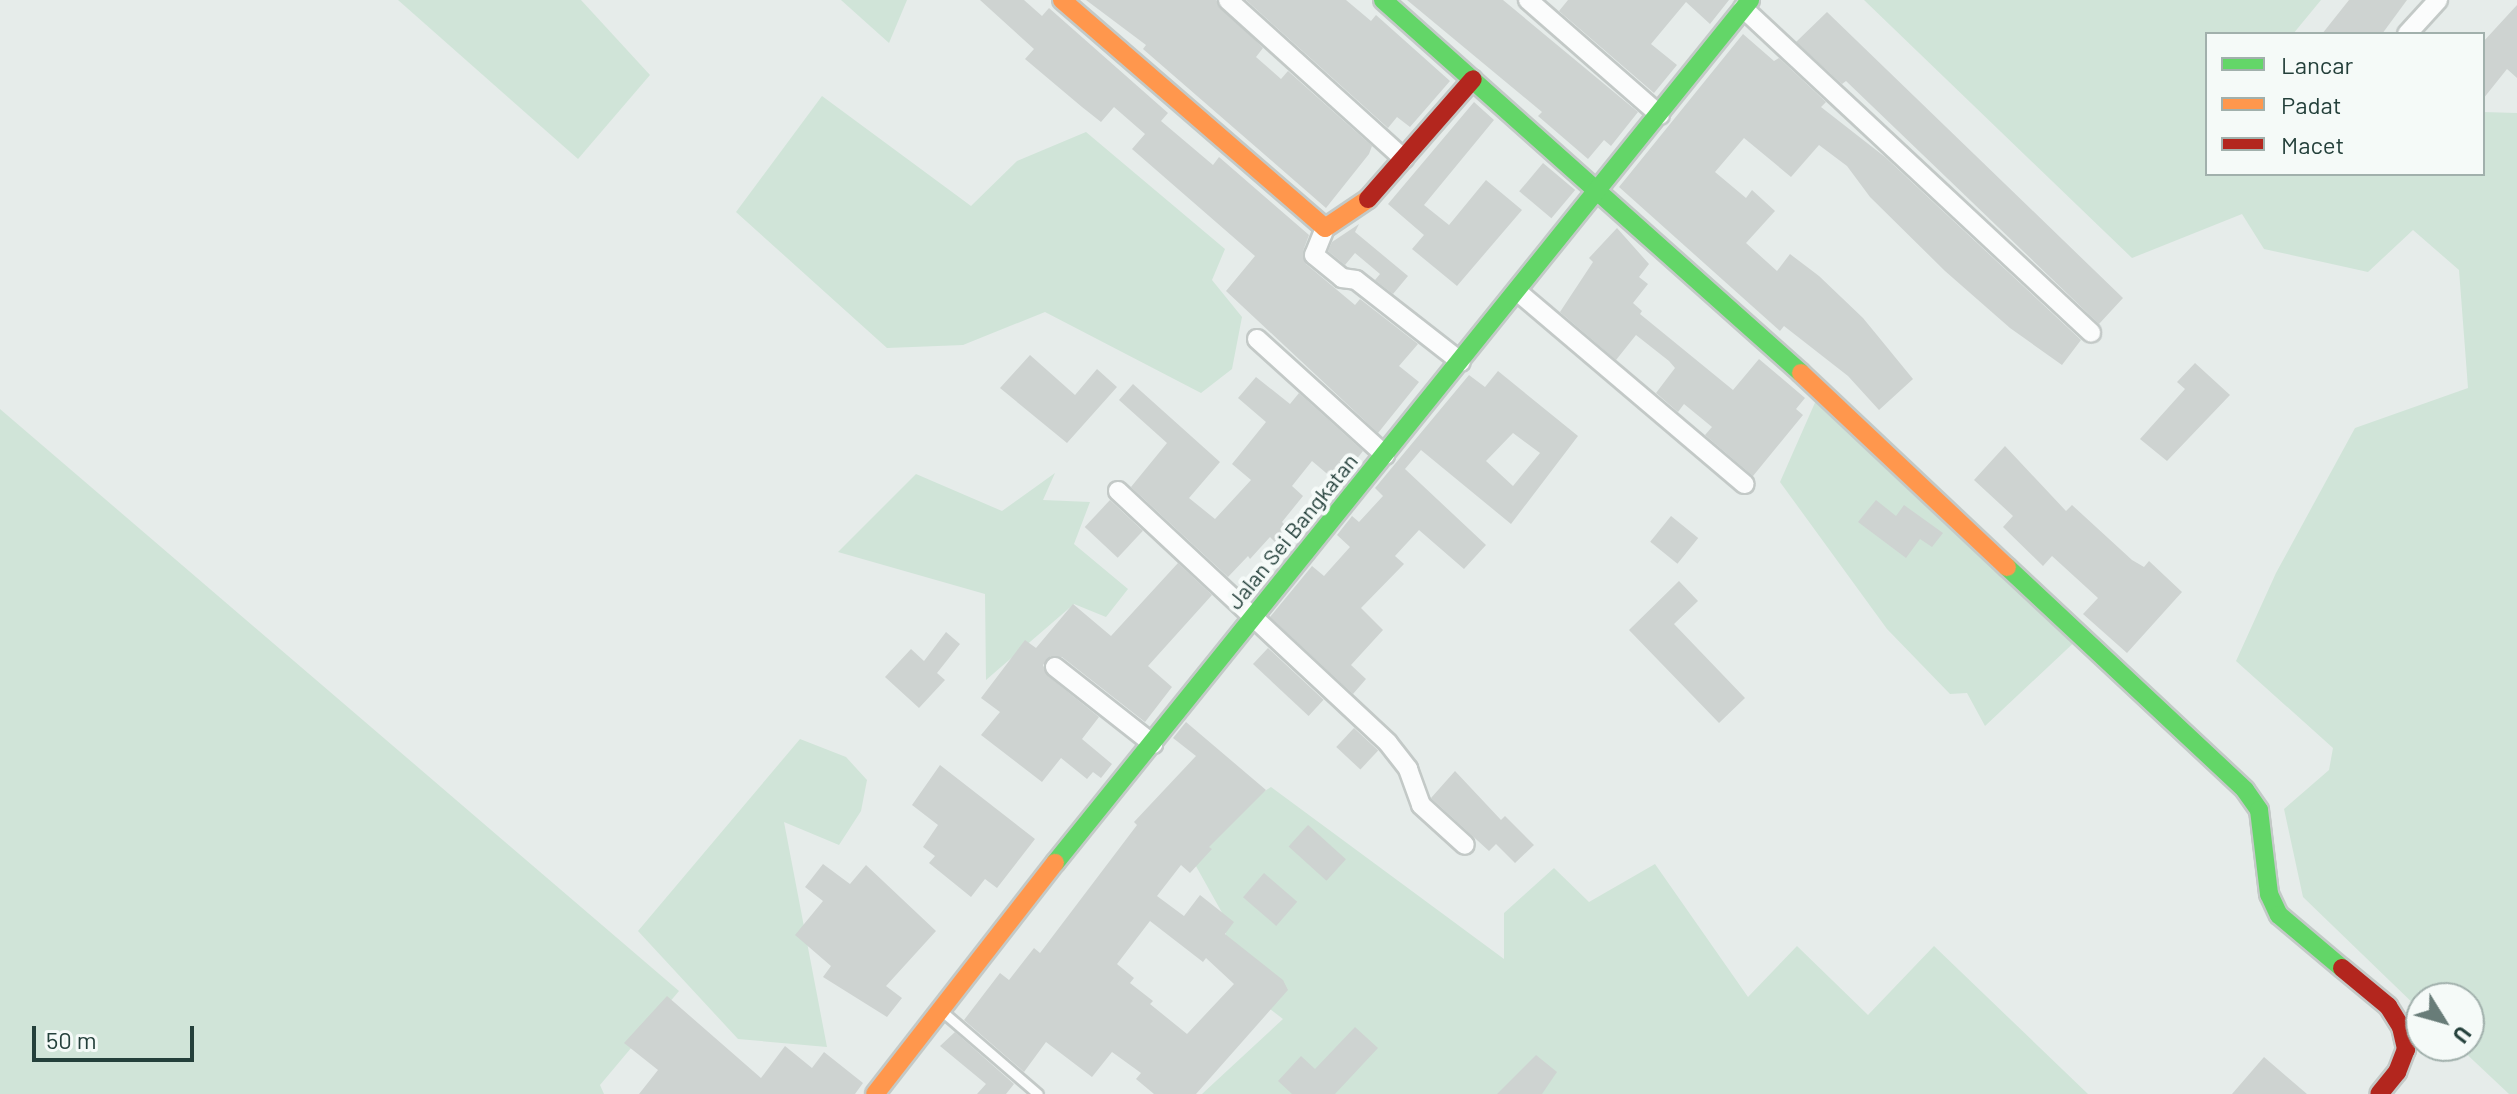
<!DOCTYPE html>
<style>
body{margin:0}
#map{position:relative;width:2517px;height:1094px;overflow:hidden;background:#e6ecea;font-family:Barlow,sans-serif}
div>[style]{position:absolute}
[style*='--x']{left:calc(var(--x)*1px);top:calc(var(--y)*1px);width:calc(var(--w)*1px);rotate:calc(var(--a)*1deg)}
.green>*{inset:0;background:#d0e4d8}
.building>*{inset:0;background:#ced3d1;transform-origin:0 0}
.roads{filter:drop-shadow(2px 0 #c3c9c7) drop-shadow(-2px 0 #c3c9c7) drop-shadow(0 2px #c3c9c7) drop-shadow(0 -2px #c3c9c7)}
.lane>*{height:9px;margin:-4.5px;padding:0 4.5px;transform-origin:4.5px;border-radius:4.5px;background:#fbfcfc}
.street>*{height:18px;margin:-9px;padding:0 9px;transform-origin:9px;border-radius:9px;background:#fbfcfc}
.fast>*{height:18px;margin:-9px;padding:0 9px;transform-origin:9px;border-radius:9px;background:#63d668}
.slow>*{height:18px;margin:-9px;padding:0 9px;transform-origin:9px;border-radius:9px;background:#ff974d}
.jam>*{height:18px;margin:-9px;padding:0 9px;transform-origin:9px;border-radius:9px;background:#b3261e}
span{translate:-50% -50%;white-space:nowrap;text-align:center;line-height:1.15;-webkit-text-stroke:8px #f5faf8;paint-order:stroke}
.street-label{font-size:22px;color:#24403b}
.legend{position:absolute;left:2205px;top:32px;width:280px;height:144px;box-sizing:border-box;background:#f5faf8;border:2px solid #a1b0ac;margin:0;padding:10px 14px;list-style:none;font-size:24px;color:#24403b}
.legend li{display:flex;align-items:center;gap:16px;height:40px}
.legend b{width:40px;border:2px solid #a1b0ac}
.north{position:absolute;left:2405px;top:982px;width:80px;height:80px;box-sizing:border-box;background:#f5faf8;border:2px solid #a1b0ac;border-radius:50%;rotate:127deg;font-size:22px;font-weight:700;line-height:32px;text-align:center;color:#24403b}
.north::after{content:'';display:block;margin:auto;width:28px;height:36px;background:#687c78;clip-path:polygon(50% 0,100% 100%,50% 72%,0 100%)}
.scale{position:absolute;left:32px;top:1026px;width:162px;height:36px;box-sizing:border-box;border:4px solid #24403b;border-top:0;padding-left:10px;font-size:24px;line-height:28px;white-space:nowrap;color:#24403b;-webkit-text-stroke:6px #f5faf8;paint-order:stroke}
</style>
<div id="map">
<div class="green">
<div style="clip-path:polygon(398px 0,581px 0,650px 75px,578px 159px)"></div>
<div style="clip-path:polygon(841px 0,907px 0,889px 43px)"></div>
<div style="clip-path:polygon(1864px 0,2321px 0,2293px 34px,2207px 34px,2207px 174px,2483px 174px,2483px 112px,2517px 113px,2517px 1094px,2509px 1094px,2458px 1046px,2469px 1046px,2469px 998px,2421px 998px,2421px 1011px,2303px 897px,2284px 809px,2329px 770px,2333px 748px,2236px 661px,2276px 573px,2355px 428px,2468px 388px,2459px 270px,2413px 230px,2368px 272px,2264px 249px,2242px 214px,2132px 258px)"></div>
<div style="clip-path:polygon(822px 96px,971px 206px,1017px 161px,1086px 132px,1225px 249px,1212px 280px,1242px 317px,1232px 369px,1201px 393px,1045px 312px,963px 345px,887px 348px,736px 212px)"></div>
<div style="clip-path:polygon(1821px 389px,2081px 636px,1985px 726px,1967px 693px,1950px 694px,1887px 629px,1780px 482px)"></div>
<div style="clip-path:polygon(0 409px,679px 991px,600px 1085px,604px 1094px,0 1094px)"></div>
<div style="clip-path:polygon(1055px 473px,1043px 500px,1090px 502px,1074px 544px,1128px 589px,1106px 617px,1074px 604px,986px 680px,985px 594px,838px 552px,916px 474px,1002px 511px)"></div>
<div style="clip-path:polygon(800px 739px,846px 757px,867px 780px,861px 811px,839px 845px,784px 822px,827px 1047px,738px 1039px,638px 931px)"></div>
<div style="clip-path:polygon(1271px 787px,1504px 959px,1504px 913px,1554px 868px,1589px 902px,1655px 864px,1748px 997px,1797px 946px,1868px 1015px,1934px 946px,2088px 1094px,1202px 1094px,1283px 1019px,1228px 977px,1225px 918px,1192px 859px,1222px 819px)"></div>
</div>
<div class="building">
<div style="clip-path:polygon(980px 0,1024px 0,1042px 16px,1049px 8px,1168px 113px,1161px 121px,1213px 165px,1219px 157px,1309px 235px,1303px 251px,1306px 264px,1355px 305px,1360px 299px,1418px 344px,1399px 366px,1419px 382px,1378px 433px,1226px 291px,1255px 256px,1132px 149px,1145px 134px,1114px 107px,1101px 122px,1082px 107px,1025px 59px,1034px 49px)"></div>
<div style="clip-path:polygon(1086px 0,1216px 0,1263px 48px,1256px 57px,1281px 79px,1288px 71px,1372px 146px,1369px 154px,1326px 208px,1143px 49px,1146px 45px)"></div>
<div style="clip-path:polygon(1246px 0,1346px 0,1371px 21px,1376px 15px,1450px 81px,1410px 127px,1397px 117px,1388px 128px)"></div>
<div style="clip-path:polygon(1407px 0,1503px 0,1638px 112px,1611px 146px,1604px 140px,1588px 159px,1538px 116px,1542px 112px)"></div>
<div style="clip-path:polygon(1568px 0,1729px 0,1710px 24px,1686px 2px,1651px 44px,1677px 65px,1654px 93px,1559px 11px)"></div>
<div style="clip-path:polygon(2349px 0,2407px 0,2382px 34px,2322px 34px)"></div>
<div style="clip-path:polygon(2517px 5px,2517px 78px,2507px 69px,2483px 99px,2483px 42px)"></div>
<div style="clip-path:polygon(1827px 12px,2123px 298px,2099px 324px,1846px 81px,1842px 84px,1796px 42px)"></div>
<div style="clip-path:polygon(1743px 34px,1774px 61px,1779px 58px,1826px 102px,1821px 107px,1885px 157px,2081px 340px,2062px 365px,2010px 328px,1945px 271px,1870px 197px,1847px 166px,1819px 145px,1791px 177px,1744px 138px,1715px 172px,1746px 198px,1752px 190px,1775px 211px,1746px 243px,1777px 271px,1790px 254px,1819px 276px,1863px 318px,1913px 379px,1879px 410px,1848px 376px,1784px 326px,1780px 331px,1619px 187px)"></div>
<div style="clip-path:polygon(1474px 102px,1494px 120px,1424px 205px,1449px 225px,1486px 180px,1522px 210px,1457px 286px,1412px 249px,1424px 235px,1388px 204px)"></div>
<div style="left:1543px;top:163px;width:42px;height:37px;rotate:40deg"></div>
<div style="clip-path:polygon(1359px 224px,1355px 232px,1408px 276px,1393px 294px,1375px 280px,1380px 274px,1355px 253px,1345px 265px,1328px 251px,1332px 242px)"></div>
<div style="clip-path:polygon(1617px 228px,1649px 264px,1639px 277px,1648px 284px,1633px 303px,1642px 311px,1640px 314px,1733px 390px,1759px 359px,1805px 398px,1796px 409px,1803px 415px,1753px 476px,1705px 435px,1712px 427px,1684px 404px,1678px 412px,1656px 393px,1675px 368px,1669px 361px,1636px 335px,1616px 360px,1560px 312px,1593px 262px,1589px 258px)"></div>
<div style="clip-path:polygon(1030px 355px,1075px 395px,1097px 369px,1117px 387px,1067px 443px,1000px 388px)"></div>
<div style="clip-path:polygon(2195px 363px,2230px 395px,2167px 461px,2140px 439px,2185px 389px,2177px 382px)"></div>
<div style="clip-path:polygon(evenodd,1498px 371px,1578px 436px,1511px 524px,1421px 450px,1405px 469px,1486px 545px,1464px 569px,1419px 530px,1395px 556px,1404px 564px,1361px 608px,1383px 630px,1351px 665px,1366px 679px,1353px 694px,1270px 617px,1312px 566px,1324px 576px,1350px 547px,1337px 535px,1352px 516px,1359px 522px,1383px 496px,1375px 488px,1469px 375px,1485px 387px,1498px 371px,1513px 433px,1540px 453px,1513px 486px,1486px 461px,1513px 433px)"></div>
<div style="clip-path:polygon(1256px 377px,1290px 404px,1299px 393px,1363px 451px,1338px 483px,1312px 461px,1292px 486px,1303px 496px,1282px 522px,1288px 528px,1275px 542px,1270px 537px,1250px 559px,1248px 556px,1228px 577px,1131px 487px,1167px 443px,1119px 400px,1133px 384px,1220px 462px,1189px 498px,1215px 519px,1251px 480px,1232px 464px,1266px 422px,1238px 398px)"></div>
<div style="clip-path:polygon(2005px 446px,2066px 511px,2072px 505px,2132px 560px,2144px 567px,2149px 561px,2182px 592px,2127px 653px,2083px 614px,2098px 598px,2052px 556px,2043px 566px,2003px 527px,2013px 516px,1974px 480px)"></div>
<div style="left:1110px;top:500px;width:45px;height:37px;rotate:43deg"></div>
<div style="clip-path:polygon(1876px 500px,1896px 516px,1904px 505px,1943px 533px,1932px 547px,1920px 539px,1906px 558px,1858px 522px)"></div>
<div style="left:1671px;top:516px;width:35px;height:33px;rotate:39deg"></div>
<div style="clip-path:polygon(1178px 563px,1212px 595px,1148px 666px,1172px 687px,1145px 722px,1062px 657px,1051px 656px,1043px 665px,1048px 676px,1099px 717px,1082px 739px,1112px 764px,1101px 778px,1093px 772px,1087px 779px,1061px 758px,1042px 782px,981px 735px,1000px 712px,981px 698px,1025px 640px,1036px 648px,1073px 604px,1111px 636px)"></div>
<div style="clip-path:polygon(1679px 581px,1698px 601px,1674px 624px,1745px 698px,1719px 723px,1629px 630px)"></div>
<div style="clip-path:polygon(946px 632px,960px 644px,937px 673px,945px 680px,919px 708px,885px 677px,911px 649px,924px 661px)"></div>
<div style="left:1268px;top:648px;width:76px;height:22px;rotate:43deg"></div>
<div style="clip-path:polygon(evenodd,1186px 722px,1266px 790px,1209px 847px,1212px 849px,1190px 873px,1181px 865px,1157px 896px,1184px 916px,1200px 895px,1234px 922px,1225px 934px,1283px 980px,1288px 990px,1196px 1094px,1154px 1094px,1136px 1079px,1141px 1073px,1112px 1052px,1092px 1077px,1046px 1042px,1024px 1072px,964px 1020px,1000px 973px,1009px 980px,1034px 948px,1040px 953px,1137px 825px,1134px 822px,1196px 756px,1173px 738px,1186px 722px,1150px 921px,1203px 962px,1206px 958px,1234px 984px,1187px 1034px,1150px 1004px,1153px 1001px,1130px 983px,1134px 978px,1117px 964px,1150px 921px)"></div>
<div style="left:1354px;top:728px;width:33px;height:26px;rotate:43deg"></div>
<div style="clip-path:polygon(940px 765px,1035px 839px,997px 888px,985px 879px,971px 897px,929px 863px,935px 856px,923px 847px,938px 825px,912px 805px)"></div>
<div style="clip-path:polygon(1455px 771px,1501px 820px,1505px 816px,1534px 845px,1515px 863px,1496px 844px,1489px 851px,1431px 798px)"></div>
<div style="left:1308px;top:825px;width:51px;height:29px;rotate:42deg"></div>
<div style="clip-path:polygon(823px 864px,850px 884px,866px 865px,936px 931px,886px 986px,902px 998px,887px 1017px,823px 977px,831px 966px,795px 935px,823px 901px,805px 887px)"></div>
<div style="left:1264px;top:873px;width:44px;height:32px;rotate:41deg"></div>
<div style="clip-path:polygon(667px 996px,761px 1078px,785px 1046px,812px 1068px,824px 1052px,863px 1083px,855px 1094px,639px 1094px,658px 1070px,624px 1043px)"></div>
<div style="clip-path:polygon(1355px 1027px,1378px 1048px,1335px 1094px,1292px 1094px,1278px 1081px,1301px 1056px,1315px 1069px)"></div>
<div style="clip-path:polygon(955px 1032px,1014px 1084px,1006px 1094px,977px 1094px,986px 1084px,940px 1046px)"></div>
<div style="clip-path:polygon(1536px 1055px,1557px 1072px,1542px 1094px,1497px 1094px)"></div>
<div style="clip-path:polygon(2264px 1057px,2286px 1076px,2307px 1094px,2232px 1094px)"></div>
</div>
<div class="roads">
<div class="lane">
<div style="--x:943;--y:1012;--w:125;--a:40.8"></div>
</div>
<div class="street">
<div style="--x:1228;--y:0;--w:237;--a:42.1"></div>
<div style="--x:1528;--y:0;--w:175;--a:41.1"></div>
<div style="--x:1743;--y:8;--w:476;--a:43"></div>
<div style="--x:2407;--y:34;--w:46;--a:-47.6"></div>
<div style="--x:1325;--y:228;--w:29;--a:112"></div>
<div style="--x:1314;--y:255;--w:36;--a:39"></div>
<div style="--x:1342;--y:278;--w:14;--a:8"></div>
<div style="--x:1356;--y:280;--w:133;--a:38"></div>
<div style="--x:1518;--y:292;--w:297;--a:40.3"></div>
<div style="--x:1257;--y:339;--w:173;--a:42.2"></div>
<div style="--x:1118;--y:491;--w:369;--a:43"></div>
<div style="--x:1388;--y:743;--w:33;--a:52"></div>
<div style="--x:1408;--y:769;--w:38;--a:70"></div>
<div style="--x:1421;--y:805;--w:59;--a:42.3"></div>
<div style="--x:1055;--y:667;--w:125;--a:38.2"></div>
</div>
<div class="fast">
<div style="--x:1383;--y:0;--w:560;--a:41.74"></div>
<div style="--x:2007;--y:567;--w:326;--a:43.1"></div>
<div style="--x:2245;--y:790;--w:24;--a:55"></div>
<div style="--x:2259;--y:810;--w:85;--a:83.2"></div>
<div style="--x:2269;--y:894;--w:23;--a:65"></div>
<div style="--x:2279;--y:915;--w:82;--a:40.1"></div>
<div style="--x:1055;--y:863;--w:1108;--a:-51.15"></div>
</div>
<div class="slow">
<div style="--x:1062;--y:0;--w:348;--a:40.9"></div>
<div style="--x:1325;--y:228;--w:52;--a:-34"></div>
<div style="--x:1801;--y:373;--w:283;--a:43.3"></div>
<div style="--x:875;--y:1094;--w:293;--a:-52.1"></div>
</div>
<div class="jam">
<div style="--x:1368;--y:199;--w:159;--a:-48.8"></div>
<div style="--x:2342;--y:968;--w:60;--a:39.6"></div>
<div style="--x:2388;--y:1006;--w:25;--a:58"></div>
<div style="--x:2401;--y:1027;--w:23;--a:77"></div>
<div style="--x:2406;--y:1049;--w:25;--a:111"></div>
<div style="--x:2397;--y:1072;--w:28;--a:129"></div>
</div>
</div>
<div class="street-label">
<span style="left:1292px;top:531px;rotate:-51deg">Jalan Sei Bangkatan</span>
</div>
<ul class="legend">
<li><b style="height:10px;background:#63d668"></b>Lancar</li>
<li><b style="height:10px;background:#ff974d"></b>Padat</li>
<li><b style="height:10px;background:#b3261e"></b>Macet</li>
</ul>
<div class="north">U</div>
<div class="scale">50 m</div>
</div>
